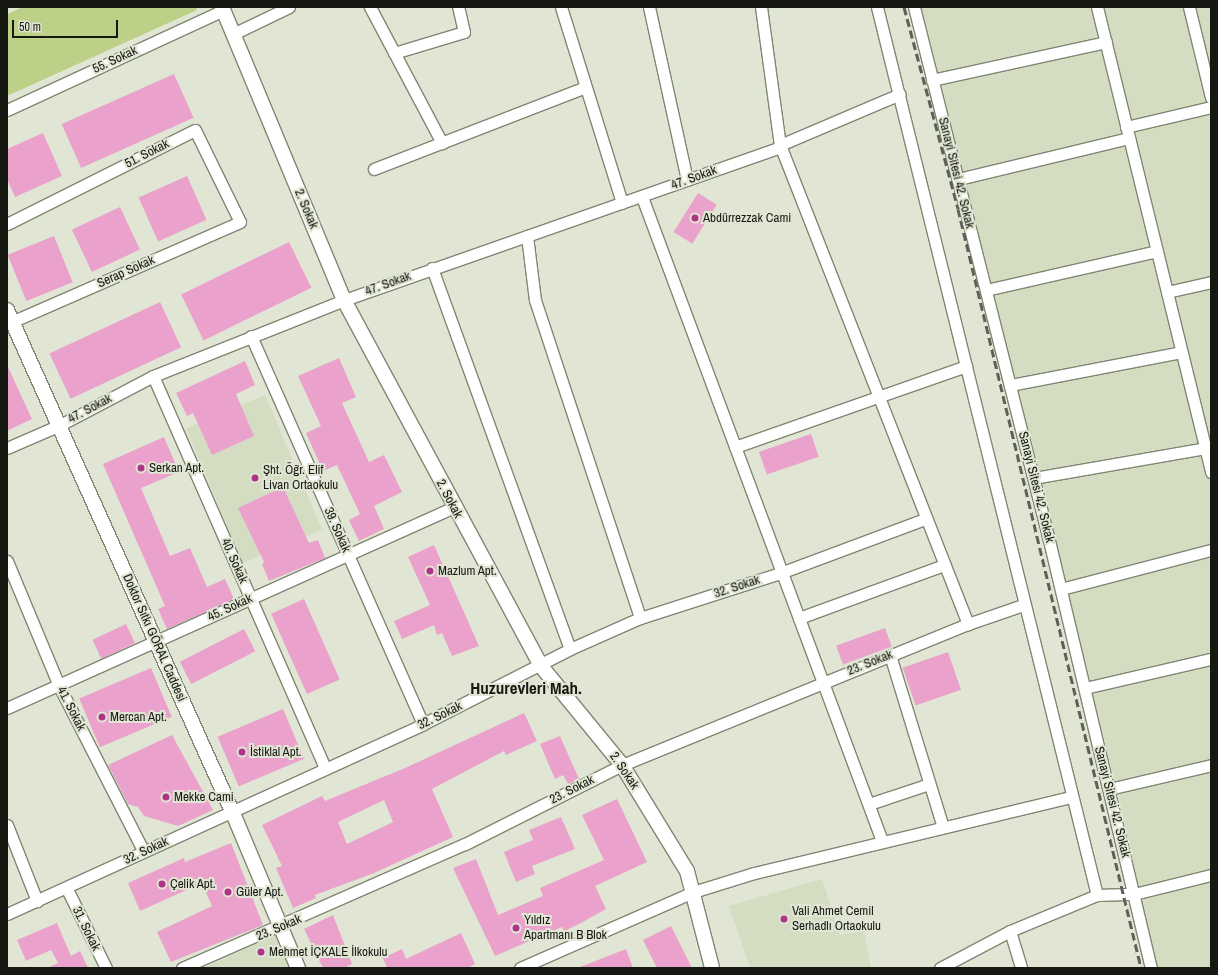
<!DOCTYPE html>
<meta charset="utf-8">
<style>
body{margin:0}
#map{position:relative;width:1218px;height:975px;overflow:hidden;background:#e0e6d3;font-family:"Archivo Narrow",sans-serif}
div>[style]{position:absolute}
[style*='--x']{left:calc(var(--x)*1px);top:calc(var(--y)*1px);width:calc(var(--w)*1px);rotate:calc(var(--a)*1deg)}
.built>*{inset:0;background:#d4dcc2;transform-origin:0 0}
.green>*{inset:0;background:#bcd087}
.building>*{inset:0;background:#eaa2cd;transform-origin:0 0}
.roads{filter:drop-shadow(1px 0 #808674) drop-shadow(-1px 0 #808674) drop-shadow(0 1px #808674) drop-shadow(0 -1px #808674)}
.minor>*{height:11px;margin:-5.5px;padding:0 5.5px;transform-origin:5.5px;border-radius:5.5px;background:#fff}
.tertiary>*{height:14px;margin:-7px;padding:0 7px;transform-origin:7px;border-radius:7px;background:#fff}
.rail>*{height:3px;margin-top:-1.5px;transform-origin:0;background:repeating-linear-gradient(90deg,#5d6055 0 8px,transparent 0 12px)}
.dots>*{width:11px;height:11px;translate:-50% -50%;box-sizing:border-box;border:2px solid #e0e6d3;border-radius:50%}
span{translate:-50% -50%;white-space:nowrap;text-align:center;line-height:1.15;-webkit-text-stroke:4px #e0e6d3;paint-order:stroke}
.street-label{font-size:13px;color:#161812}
.poi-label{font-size:13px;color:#161812}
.left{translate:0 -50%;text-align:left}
.district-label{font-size:17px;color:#161812;font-weight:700}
.frame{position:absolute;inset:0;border:8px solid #161812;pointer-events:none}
.scale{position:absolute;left:12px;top:20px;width:106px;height:18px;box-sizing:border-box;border:2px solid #161812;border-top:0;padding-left:5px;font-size:12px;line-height:14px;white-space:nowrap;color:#161812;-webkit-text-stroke:3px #e0e6d3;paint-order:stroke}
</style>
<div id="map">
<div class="built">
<div style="clip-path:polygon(920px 7px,1211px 7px,1211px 968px,1157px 968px,1119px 798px)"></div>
<div style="left:265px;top:395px;width:146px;height:86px;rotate:67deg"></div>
<div style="clip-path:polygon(822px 879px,840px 935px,864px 931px,871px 968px,750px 968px,729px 906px)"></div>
<div style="clip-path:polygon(276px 935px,290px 968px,203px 968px)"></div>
</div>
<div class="green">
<div style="clip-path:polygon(23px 7px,196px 7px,197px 10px,7px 96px,7px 14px)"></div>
</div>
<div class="building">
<div style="left:174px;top:74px;width:48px;height:123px;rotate:66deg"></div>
<div style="clip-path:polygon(43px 133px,62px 176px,15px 197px,7px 179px,7px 149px)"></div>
<div style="left:187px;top:176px;width:48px;height:53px;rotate:66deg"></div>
<div style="left:698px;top:193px;width:22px;height:46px;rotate:32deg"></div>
<div style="left:120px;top:207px;width:47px;height:53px;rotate:65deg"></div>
<div style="left:54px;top:236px;width:50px;height:50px;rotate:68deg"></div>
<div style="left:289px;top:242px;width:51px;height:120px;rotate:64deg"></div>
<div style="left:160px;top:302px;width:50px;height:122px;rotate:65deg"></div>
<div style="clip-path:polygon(339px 358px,356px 397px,342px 403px,369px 462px,384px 455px,402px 492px,374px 506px,384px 529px,359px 541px,349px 520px,360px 514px,337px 465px,323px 471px,306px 433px,321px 426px,298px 376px)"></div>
<div style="clip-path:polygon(245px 361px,255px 385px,236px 394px,254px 436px,212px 455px,193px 413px,187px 416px,176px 393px)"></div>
<div style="clip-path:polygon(7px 365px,32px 419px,7px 431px)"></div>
<div style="left:811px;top:434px;width:24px;height:55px;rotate:71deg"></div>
<div style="clip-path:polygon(164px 437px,179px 472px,141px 488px,170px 556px,190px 548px,207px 587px,225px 579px,234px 599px,167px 629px,158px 609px,165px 606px,103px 464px)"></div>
<div style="clip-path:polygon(283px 487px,309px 543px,318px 540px,325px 558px,269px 581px,262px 564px,264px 562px,238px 508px)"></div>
<div style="clip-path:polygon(434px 545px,479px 646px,452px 656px,442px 633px,437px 635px,434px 625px,402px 639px,394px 621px,430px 605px,408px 557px)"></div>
<div style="left:304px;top:599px;width:88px;height:36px;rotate:66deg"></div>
<div style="left:126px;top:624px;width:21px;height:37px;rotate:65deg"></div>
<div style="left:885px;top:628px;width:20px;height:52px;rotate:70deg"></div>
<div style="left:244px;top:629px;width:25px;height:72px;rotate:63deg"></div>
<div style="left:948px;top:652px;width:40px;height:48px;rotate:71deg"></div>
<div style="left:151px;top:668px;width:53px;height:78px;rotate:67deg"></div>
<div style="left:283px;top:709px;width:54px;height:71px;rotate:67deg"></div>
<div style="clip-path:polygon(evenodd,524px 713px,537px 741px,506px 755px,504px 751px,432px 789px,453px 837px,374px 873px,315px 895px,316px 898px,293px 908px,276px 868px,282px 866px,262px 825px,322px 796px,325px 801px,405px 768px,524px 713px,384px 800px,393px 822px,347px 844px,338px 822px,384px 800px)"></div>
<div style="clip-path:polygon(172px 735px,213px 810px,178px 826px,144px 816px,138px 807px,128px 804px,108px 765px)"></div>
<div style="clip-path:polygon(560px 736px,579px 779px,568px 784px,563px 775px,555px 779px,540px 744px)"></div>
<div style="clip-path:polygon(617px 799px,647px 862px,595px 886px,606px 909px,579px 924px,564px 931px,562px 927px,495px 956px,453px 868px,476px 859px,498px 915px,543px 896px,540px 888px,604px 860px,582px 815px)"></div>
<div style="clip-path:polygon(561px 817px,575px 849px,532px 866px,535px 874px,516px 882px,504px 852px,533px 840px,529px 830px)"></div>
<div style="clip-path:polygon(231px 843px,263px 925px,171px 962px,157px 932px,212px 906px,202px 883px,140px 911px,128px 883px,184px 858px,185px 862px)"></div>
<div style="clip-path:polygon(333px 915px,352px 964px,344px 968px,323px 968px,304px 929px)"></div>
<div style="clip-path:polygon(57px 923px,71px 956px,80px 951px,88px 968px,47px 968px,58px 963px,51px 950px,26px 961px,17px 940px)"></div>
<div style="clip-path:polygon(671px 926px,692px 968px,657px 968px,643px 940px)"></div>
<div style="clip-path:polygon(461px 933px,475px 964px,467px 968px,387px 968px,383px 958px,402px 949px,406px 959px)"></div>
<div style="clip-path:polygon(626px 949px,633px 968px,581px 968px,580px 967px)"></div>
</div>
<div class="roads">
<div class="minor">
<div style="--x:370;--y:7;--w:154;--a:62.1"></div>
<div style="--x:561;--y:7;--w:205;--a:72.7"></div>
<div style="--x:649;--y:7;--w:177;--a:77.6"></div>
<div style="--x:761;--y:7;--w:139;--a:82.2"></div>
<div style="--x:780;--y:145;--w:515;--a:68.57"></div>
<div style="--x:877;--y:7;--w:915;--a:76.09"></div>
<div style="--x:914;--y:7;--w:546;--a:75.79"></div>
<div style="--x:1048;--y:536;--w:444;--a:76.6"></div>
<div style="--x:1097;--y:7;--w:479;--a:76.2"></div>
<div style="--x:1189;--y:7;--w:93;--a:76.3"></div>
<div style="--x:233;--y:34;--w:62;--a:-25.7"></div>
<div style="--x:394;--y:53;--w:73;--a:-16.7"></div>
<div style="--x:464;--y:32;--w:26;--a:-103"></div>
<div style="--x:932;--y:80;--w:178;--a:-12.3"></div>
<div style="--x:7;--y:110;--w:238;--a:-24.8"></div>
<div style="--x:1126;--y:127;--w:87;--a:-13.2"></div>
<div style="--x:780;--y:145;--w:130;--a:-23"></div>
<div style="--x:374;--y:169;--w:226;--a:-21.2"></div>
<div style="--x:958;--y:179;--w:176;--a:-13.5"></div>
<div style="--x:642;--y:197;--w:687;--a:69.56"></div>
<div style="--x:7;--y:224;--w:210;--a:-26.6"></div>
<div style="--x:195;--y:130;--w:102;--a:63.9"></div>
<div style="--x:240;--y:222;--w:254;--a:156.4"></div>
<div style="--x:527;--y:236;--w:64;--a:82.9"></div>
<div style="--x:535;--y:300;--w:335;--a:71.7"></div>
<div style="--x:432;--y:268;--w:405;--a:70.1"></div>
<div style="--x:986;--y:290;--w:175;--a:-12.8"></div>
<div style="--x:1167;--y:292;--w:45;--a:-12.8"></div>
<div style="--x:251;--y:336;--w:424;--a:66.1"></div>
<div style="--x:153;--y:376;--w:427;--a:66.3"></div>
<div style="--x:1010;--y:385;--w:174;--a:-10.9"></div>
<div style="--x:735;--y:447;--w:245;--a:-19.3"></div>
<div style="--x:7;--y:448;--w:58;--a:-23.5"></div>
<div style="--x:60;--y:425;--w:105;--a:-27.8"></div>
<div style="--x:153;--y:376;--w:206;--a:-21.7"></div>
<div style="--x:344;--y:300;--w:463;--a:-19.3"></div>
<div style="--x:1034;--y:478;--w:180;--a:-9.9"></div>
<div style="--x:7;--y:561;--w:135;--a:67.4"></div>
<div style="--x:59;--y:686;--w:186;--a:62.9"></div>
<div style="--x:1061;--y:589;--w:155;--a:-14.6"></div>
<div style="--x:799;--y:618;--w:154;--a:-20.1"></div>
<div style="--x:890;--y:655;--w:180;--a:72.9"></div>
<div style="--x:1085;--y:688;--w:129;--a:-13"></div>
<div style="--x:7;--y:708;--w:489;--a:-24.2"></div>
<div style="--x:1109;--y:789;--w:105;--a:-13.2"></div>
<div style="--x:869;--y:804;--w:63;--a:-18.4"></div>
<div style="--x:7;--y:825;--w:82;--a:68.5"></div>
<div style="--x:67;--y:889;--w:88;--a:63.7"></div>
<div style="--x:7;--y:914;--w:457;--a:-24.5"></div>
<div style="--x:423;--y:724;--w:165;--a:-27"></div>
<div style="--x:570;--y:649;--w:77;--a:-23.9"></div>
<div style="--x:640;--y:618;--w:150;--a:-17.8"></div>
<div style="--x:783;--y:572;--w:152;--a:-20.5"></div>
<div style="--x:1010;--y:931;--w:39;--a:73"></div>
<div style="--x:182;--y:968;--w:309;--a:-23.7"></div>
<div style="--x:465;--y:844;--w:176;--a:-26.7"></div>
<div style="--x:622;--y:765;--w:374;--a:-22.2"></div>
<div style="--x:968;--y:624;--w:58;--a:-19.1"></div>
<div style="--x:520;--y:968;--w:189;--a:-23.7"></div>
<div style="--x:693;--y:892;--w:64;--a:-17.3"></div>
<div style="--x:754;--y:873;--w:326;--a:-13.5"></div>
<div style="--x:940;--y:968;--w:79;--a:-27.9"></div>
<div style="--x:1010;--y:931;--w:94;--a:-22.5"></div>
<div style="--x:1097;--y:895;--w:37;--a:-2"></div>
<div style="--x:1134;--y:894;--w:79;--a:-13.9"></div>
</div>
<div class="tertiary">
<div style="--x:222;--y:7;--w:317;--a:67.4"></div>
<div style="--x:344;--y:300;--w:416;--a:61.7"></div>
<div style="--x:541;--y:666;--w:128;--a:50.7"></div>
<div style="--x:622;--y:765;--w:124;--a:58.5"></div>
<div style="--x:687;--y:871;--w:100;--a:75.5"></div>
<div style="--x:7;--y:310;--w:549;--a:65.82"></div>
<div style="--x:232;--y:811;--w:170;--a:67.2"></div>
</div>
</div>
<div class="rail">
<div style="--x:904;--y:7;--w:209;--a:75"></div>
<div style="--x:958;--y:209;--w:781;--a:76.44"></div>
</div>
<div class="dots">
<div style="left:695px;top:218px;background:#ae3488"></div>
<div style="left:141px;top:468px;background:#ae3488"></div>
<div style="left:255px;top:478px;background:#ae3488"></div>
<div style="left:430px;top:571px;background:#ae3488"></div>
<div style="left:102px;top:717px;background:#ae3488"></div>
<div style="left:242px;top:752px;background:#ae3488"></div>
<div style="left:166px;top:797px;background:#ae3488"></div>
<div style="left:162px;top:884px;background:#ae3488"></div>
<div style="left:228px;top:892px;background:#ae3488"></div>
<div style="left:784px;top:919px;background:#ae3488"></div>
<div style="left:516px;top:928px;background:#ae3488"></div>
<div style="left:261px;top:952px;background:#ae3488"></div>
</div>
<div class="street-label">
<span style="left:115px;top:60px;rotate:-25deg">55. Sokak</span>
<span style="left:147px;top:154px;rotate:-27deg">51. Sokak</span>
<span style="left:956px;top:173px;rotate:76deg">Sanayi Sitesi 42. Sokak</span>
<span style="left:694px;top:178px;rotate:-20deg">47. Sokak</span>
<span style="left:306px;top:209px;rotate:67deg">2. Sokak</span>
<span style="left:126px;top:272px;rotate:-24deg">Serap Sokak</span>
<span style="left:388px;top:284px;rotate:-20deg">47. Sokak</span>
<span style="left:90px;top:409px;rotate:-28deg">47. Sokak</span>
<span style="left:1036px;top:487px;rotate:76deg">Sanayi Sitesi 42. Sokak</span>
<span style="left:449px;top:499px;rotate:62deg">2. Sokak</span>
<span style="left:337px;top:530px;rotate:66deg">39. Sokak</span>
<span style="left:234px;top:561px;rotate:66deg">40. Sokak</span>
<span style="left:737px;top:587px;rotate:-18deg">32. Sokak</span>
<span style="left:230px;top:608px;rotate:-25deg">45. Sokak</span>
<span style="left:154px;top:638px;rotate:66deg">Doktor Sıtkı GÖRAL Caddesi</span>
<span style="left:870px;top:663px;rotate:-22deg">23. Sokak</span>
<span style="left:71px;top:709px;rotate:63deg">41. Sokak</span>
<span style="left:440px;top:716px;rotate:-26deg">32. Sokak</span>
<span style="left:624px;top:771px;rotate:56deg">2. Sokak</span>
<span style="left:572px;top:790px;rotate:-27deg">23. Sokak</span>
<span style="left:1112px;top:802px;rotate:76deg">Sanayi Sitesi 42. Sokak</span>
<span style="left:146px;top:851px;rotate:-25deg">32. Sokak</span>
<span style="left:279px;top:928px;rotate:-23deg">23. Sokak</span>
<span style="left:86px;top:929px;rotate:64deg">31. Sokak</span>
</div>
<div class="poi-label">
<span class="left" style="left:703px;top:218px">Abdürrezzak Cami</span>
<span class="left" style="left:149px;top:468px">Serkan Apt.</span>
<span class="left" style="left:263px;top:478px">Şht. Öğr. Elif<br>Livan Ortaokulu</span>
<span class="left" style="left:438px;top:571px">Mazlum Apt.</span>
<span class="left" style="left:110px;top:717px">Mercan Apt.</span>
<span class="left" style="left:250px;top:752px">İstiklal Apt.</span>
<span class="left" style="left:174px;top:797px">Mekke Cami</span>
<span class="left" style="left:170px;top:884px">Çelik Apt.</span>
<span class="left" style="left:236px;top:892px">Güler Apt.</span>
<span class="left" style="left:792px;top:919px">Vali Ahmet Cemil<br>Serhadlı Ortaokulu</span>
<span class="left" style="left:524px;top:928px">Yıldız<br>Apartmanı B Blok</span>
<span class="left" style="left:269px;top:952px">Mehmet İÇKALE İlkokulu</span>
</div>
<div class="district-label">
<span style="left:526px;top:688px">Huzurevleri Mah.</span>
</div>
<div class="frame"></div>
<div class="scale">50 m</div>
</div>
